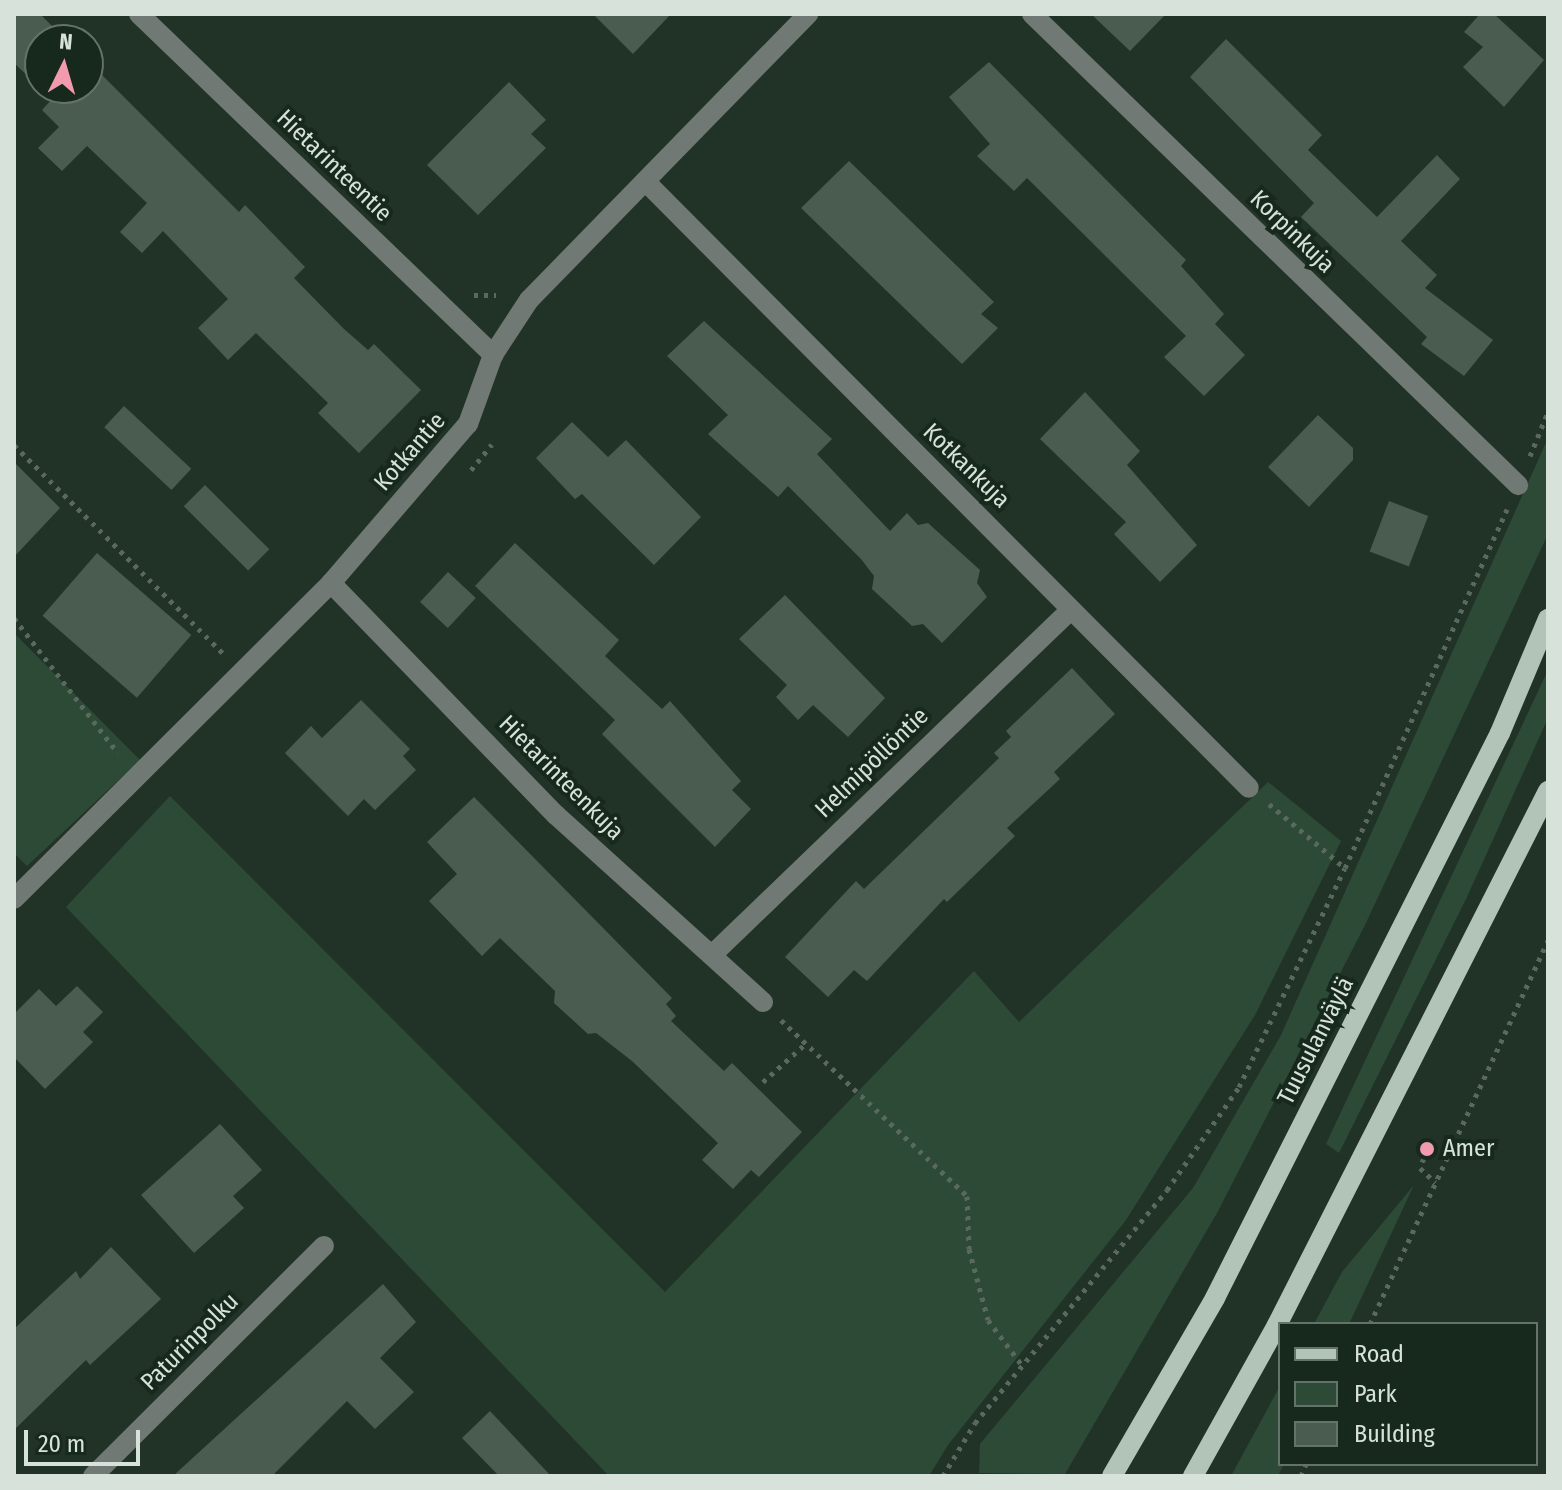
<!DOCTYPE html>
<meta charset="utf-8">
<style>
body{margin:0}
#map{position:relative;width:1562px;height:1490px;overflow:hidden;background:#213327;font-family:"Fira Sans Condensed",sans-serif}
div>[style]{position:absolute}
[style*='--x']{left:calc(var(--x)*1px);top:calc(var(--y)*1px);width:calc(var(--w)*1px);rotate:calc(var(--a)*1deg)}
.green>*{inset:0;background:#2d4a37}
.building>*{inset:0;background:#495c4f;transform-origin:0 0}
.path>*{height:5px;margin-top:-2.5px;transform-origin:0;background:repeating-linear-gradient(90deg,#59695e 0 4px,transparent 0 10px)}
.minor>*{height:20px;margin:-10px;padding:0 10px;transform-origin:10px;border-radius:10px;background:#707973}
.major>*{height:20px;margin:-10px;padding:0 10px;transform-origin:10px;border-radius:10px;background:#b1c4b7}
.dots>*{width:22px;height:22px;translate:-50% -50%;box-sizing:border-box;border:4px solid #17291d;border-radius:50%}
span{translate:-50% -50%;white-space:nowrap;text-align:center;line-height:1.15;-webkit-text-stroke:8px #17291d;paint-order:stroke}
.street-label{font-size:24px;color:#d7e2da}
.poi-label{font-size:24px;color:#d7e2da}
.left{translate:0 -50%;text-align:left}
.frame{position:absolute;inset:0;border:16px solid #d7e2da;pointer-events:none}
.legend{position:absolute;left:1278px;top:1322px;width:260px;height:144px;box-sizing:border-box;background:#17291d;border:2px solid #647369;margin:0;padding:10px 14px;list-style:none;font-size:24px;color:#d7e2da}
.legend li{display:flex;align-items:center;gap:16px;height:40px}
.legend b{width:40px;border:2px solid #647369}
.north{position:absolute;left:24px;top:24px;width:80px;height:80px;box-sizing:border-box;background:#17291d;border:2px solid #647369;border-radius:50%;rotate:5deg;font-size:22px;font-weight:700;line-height:32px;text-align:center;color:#d7e2da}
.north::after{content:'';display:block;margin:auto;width:28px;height:36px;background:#f29aae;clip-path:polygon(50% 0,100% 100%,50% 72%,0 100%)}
.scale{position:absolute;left:24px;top:1430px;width:116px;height:36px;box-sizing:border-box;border:4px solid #d7e2da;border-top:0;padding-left:10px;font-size:24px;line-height:28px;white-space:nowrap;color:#d7e2da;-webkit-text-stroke:6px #17291d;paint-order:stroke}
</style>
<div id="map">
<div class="green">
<div style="clip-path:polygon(1548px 438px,1548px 534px,1364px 927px,1217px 1213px,1065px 1474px,979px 1473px,980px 1444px,1193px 1188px,1281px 1035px)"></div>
<div style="clip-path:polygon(14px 633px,140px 760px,27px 866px,14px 853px)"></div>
<div style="clip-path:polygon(1548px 670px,1548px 718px,1467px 897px,1339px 1153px,1326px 1144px)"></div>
<div style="clip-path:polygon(1268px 782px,1341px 841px,1255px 1015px,1126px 1220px,948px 1445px,929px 1476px,609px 1476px,66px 907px,170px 796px,665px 1292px,974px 971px,1019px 1022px)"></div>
<div style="clip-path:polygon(1414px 1185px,1349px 1324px,1314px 1324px,1342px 1272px)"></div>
<div style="clip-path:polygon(1280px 1386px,1284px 1464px,1278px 1476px,1231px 1476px)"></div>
</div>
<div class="building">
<div style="clip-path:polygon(14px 14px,40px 14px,66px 40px,40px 40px,40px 88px,88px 88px,88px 61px,239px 212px,245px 205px,305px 267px,294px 278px,344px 329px,368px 350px,374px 344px,421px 390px,359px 453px,318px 413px,328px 403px,256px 333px,228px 360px,198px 328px,228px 299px,163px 231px,142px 253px,120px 232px,147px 203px,87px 146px,62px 171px,38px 148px,59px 127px,42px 110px,52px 99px,14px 63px)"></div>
<div style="clip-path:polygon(593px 14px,671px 14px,633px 54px)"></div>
<div style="clip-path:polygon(1091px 14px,1166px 14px,1130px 51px)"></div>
<div style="clip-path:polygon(1480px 14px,1494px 14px,1544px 60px,1504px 107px,1463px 67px,1483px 47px,1464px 32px)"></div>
<div style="clip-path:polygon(1226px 39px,1322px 135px,1308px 150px,1377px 217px,1437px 155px,1460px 179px,1401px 241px,1437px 275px,1425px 288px,1493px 340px,1464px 376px,1421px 344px,1427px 337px,1301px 217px,1314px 203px,1190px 77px)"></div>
<div style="clip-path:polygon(989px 62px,1186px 260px,1181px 266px,1224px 314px,1215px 324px,1245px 355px,1204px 396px,1164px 357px,1186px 336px,1027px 178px,1014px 191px,977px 156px,990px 144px,949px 97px)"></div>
<div style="clip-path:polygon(509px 82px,546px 120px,531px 134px,546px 148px,478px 215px,427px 165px)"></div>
<div style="clip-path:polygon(849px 161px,994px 302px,981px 314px,998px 328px,962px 364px,801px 208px)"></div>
<div style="clip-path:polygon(704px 321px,832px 439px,817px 454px,890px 531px,907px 513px,918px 525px,928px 523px,980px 570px,977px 583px,987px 597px,942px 643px,923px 624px,912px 626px,872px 589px,874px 576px,861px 559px,788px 486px,778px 497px,708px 434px,728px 415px,667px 356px)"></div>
<div style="clip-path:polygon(1085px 392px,1140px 451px,1127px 465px,1197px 545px,1160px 582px,1114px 534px,1126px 522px,1040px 439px)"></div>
<div style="left:124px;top:406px;width:92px;height:29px;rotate:43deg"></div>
<div style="clip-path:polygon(1318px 415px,1353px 448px,1353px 460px,1309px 507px,1268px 467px)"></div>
<div style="clip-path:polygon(572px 422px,608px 457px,626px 440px,701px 517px,654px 565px,582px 494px,575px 499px,536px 458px)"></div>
<div style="clip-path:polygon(14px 462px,60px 508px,14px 557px)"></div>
<div style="left:205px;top:485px;width:91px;height:30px;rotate:45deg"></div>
<div style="left:1389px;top:501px;width:42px;height:54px;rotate:21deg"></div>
<div style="clip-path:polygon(515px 543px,619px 640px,605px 656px,662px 709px,670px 701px,741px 781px,732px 790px,751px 809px,715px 847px,602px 734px,615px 720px,475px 586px)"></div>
<div style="left:97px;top:553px;width:125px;height:83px;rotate:41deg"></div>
<div style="left:448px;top:572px;width:38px;height:41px;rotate:43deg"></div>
<div style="clip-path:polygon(785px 595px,885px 698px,848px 737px,813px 705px,798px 720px,776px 697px,787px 685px,739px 639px)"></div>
<div style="clip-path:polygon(1072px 668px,1115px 714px,1054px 772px,1060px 779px,1007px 828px,1015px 836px,947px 902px,944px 899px,867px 981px,854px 970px,828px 997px,785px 957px,856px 881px,864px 889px,999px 758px,994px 753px,1011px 737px,1006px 731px)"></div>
<div style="clip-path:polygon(361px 700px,410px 749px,403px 756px,416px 770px,375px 810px,364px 799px,348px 816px,285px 753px,311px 726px,322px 738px)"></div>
<div style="clip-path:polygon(474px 797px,672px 998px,666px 1004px,676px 1016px,671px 1021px,724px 1071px,732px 1063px,802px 1132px,759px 1177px,751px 1170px,733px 1189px,702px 1160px,718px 1143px,632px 1061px,596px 1033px,588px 1034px,554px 1003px,555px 991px,500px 938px,482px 956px,429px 901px,457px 874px,427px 842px)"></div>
<div style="clip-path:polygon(77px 986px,103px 1012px,83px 1032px,93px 1042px,45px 1089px,14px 1057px,14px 1014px,39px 989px,56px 1006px)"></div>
<div style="clip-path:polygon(220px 1124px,262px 1170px,233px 1196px,244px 1208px,194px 1253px,141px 1195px)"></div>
<div style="clip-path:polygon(111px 1247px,161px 1299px,90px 1365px,86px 1360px,14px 1430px,14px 1329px,76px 1271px,80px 1279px)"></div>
<div style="clip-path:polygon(383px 1284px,416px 1322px,380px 1358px,414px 1392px,375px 1429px,347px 1401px,272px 1476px,173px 1476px)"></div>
<div style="clip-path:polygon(490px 1411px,551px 1476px,499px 1476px,462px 1438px)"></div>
</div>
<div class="path">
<div style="--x:474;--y:295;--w:22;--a:0"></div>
<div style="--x:14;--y:445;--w:295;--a:44.9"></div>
<div style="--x:1530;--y:456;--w:48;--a:-67.8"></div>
<div style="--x:471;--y:470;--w:33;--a:-51"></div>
<div style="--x:14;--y:618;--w:170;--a:52.4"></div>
<div style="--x:1269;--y:804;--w:99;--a:40.1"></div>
<div style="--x:781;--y:1020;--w:256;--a:43.4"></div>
<div style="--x:967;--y:1196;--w:53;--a:87.8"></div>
<div style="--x:969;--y:1249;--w:73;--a:75"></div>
<div style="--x:988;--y:1320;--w:55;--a:53.1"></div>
<div style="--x:763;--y:1082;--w:57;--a:-42.1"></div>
<div style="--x:1427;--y:1149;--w:20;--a:110"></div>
<div style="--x:1420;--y:1168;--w:21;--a:43"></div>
<div style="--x:1370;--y:1324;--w:423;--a:-65.1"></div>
<div style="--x:943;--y:1476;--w:62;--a:-58.9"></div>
<div style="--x:975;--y:1423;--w:302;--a:-50.5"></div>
<div style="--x:1167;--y:1190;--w:126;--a:-55"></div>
<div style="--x:1239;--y:1087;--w:243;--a:-64.2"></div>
<div style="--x:1345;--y:868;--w:394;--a:-65.7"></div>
<div style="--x:1301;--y:1476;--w:13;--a:-67"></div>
</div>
<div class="minor">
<div style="--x:139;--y:14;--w:492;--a:43.9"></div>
<div style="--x:1032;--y:14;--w:677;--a:44.1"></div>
<div style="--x:647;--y:183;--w:853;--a:45.14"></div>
<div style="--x:331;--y:583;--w:323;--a:45.9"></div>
<div style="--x:556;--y:815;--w:279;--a:42.1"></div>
<div style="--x:14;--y:899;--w:448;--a:-44.9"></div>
<div style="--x:331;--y:583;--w:210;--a:-49.3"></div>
<div style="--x:468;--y:424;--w:73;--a:-70.1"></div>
<div style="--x:493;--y:355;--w:66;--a:-56.8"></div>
<div style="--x:529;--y:300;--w:400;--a:-45.7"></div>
<div style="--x:713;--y:954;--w:494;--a:-43.9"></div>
<div style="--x:93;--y:1476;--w:326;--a:-44.9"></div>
</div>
<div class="major">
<div style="--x:1112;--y:1476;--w:206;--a:-59.9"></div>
<div style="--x:1215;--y:1298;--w:633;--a:-63.23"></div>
<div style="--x:1500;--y:733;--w:124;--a:-67.2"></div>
<div style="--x:1193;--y:1476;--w:173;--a:-60.9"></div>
<div style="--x:1277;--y:1325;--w:599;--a:-63.09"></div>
</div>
<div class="dots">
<div style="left:1427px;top:1149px;background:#f29aae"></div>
</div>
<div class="street-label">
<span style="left:334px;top:166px;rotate:44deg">Hietarinteentie</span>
<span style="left:1292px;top:232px;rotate:44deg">Korpinkuja</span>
<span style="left:410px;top:452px;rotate:-49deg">Kotkantie</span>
<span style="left:966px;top:466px;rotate:44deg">Kotkankuja</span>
<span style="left:872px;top:763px;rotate:-44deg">Helmipöllöntie</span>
<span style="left:561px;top:778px;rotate:45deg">Hietarinteenkuja</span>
<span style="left:1316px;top:1041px;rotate:-63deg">Tuusulanväylä</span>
<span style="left:190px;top:1342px;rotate:-45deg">Paturinpolku</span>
</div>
<div class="poi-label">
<span class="left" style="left:1443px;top:1149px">Amer</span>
</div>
<div class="frame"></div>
<ul class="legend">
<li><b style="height:10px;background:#b1c4b7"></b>Road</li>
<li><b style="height:22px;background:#2d4a37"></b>Park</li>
<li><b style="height:22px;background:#495c4f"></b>Building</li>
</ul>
<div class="north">N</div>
<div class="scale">20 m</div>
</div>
